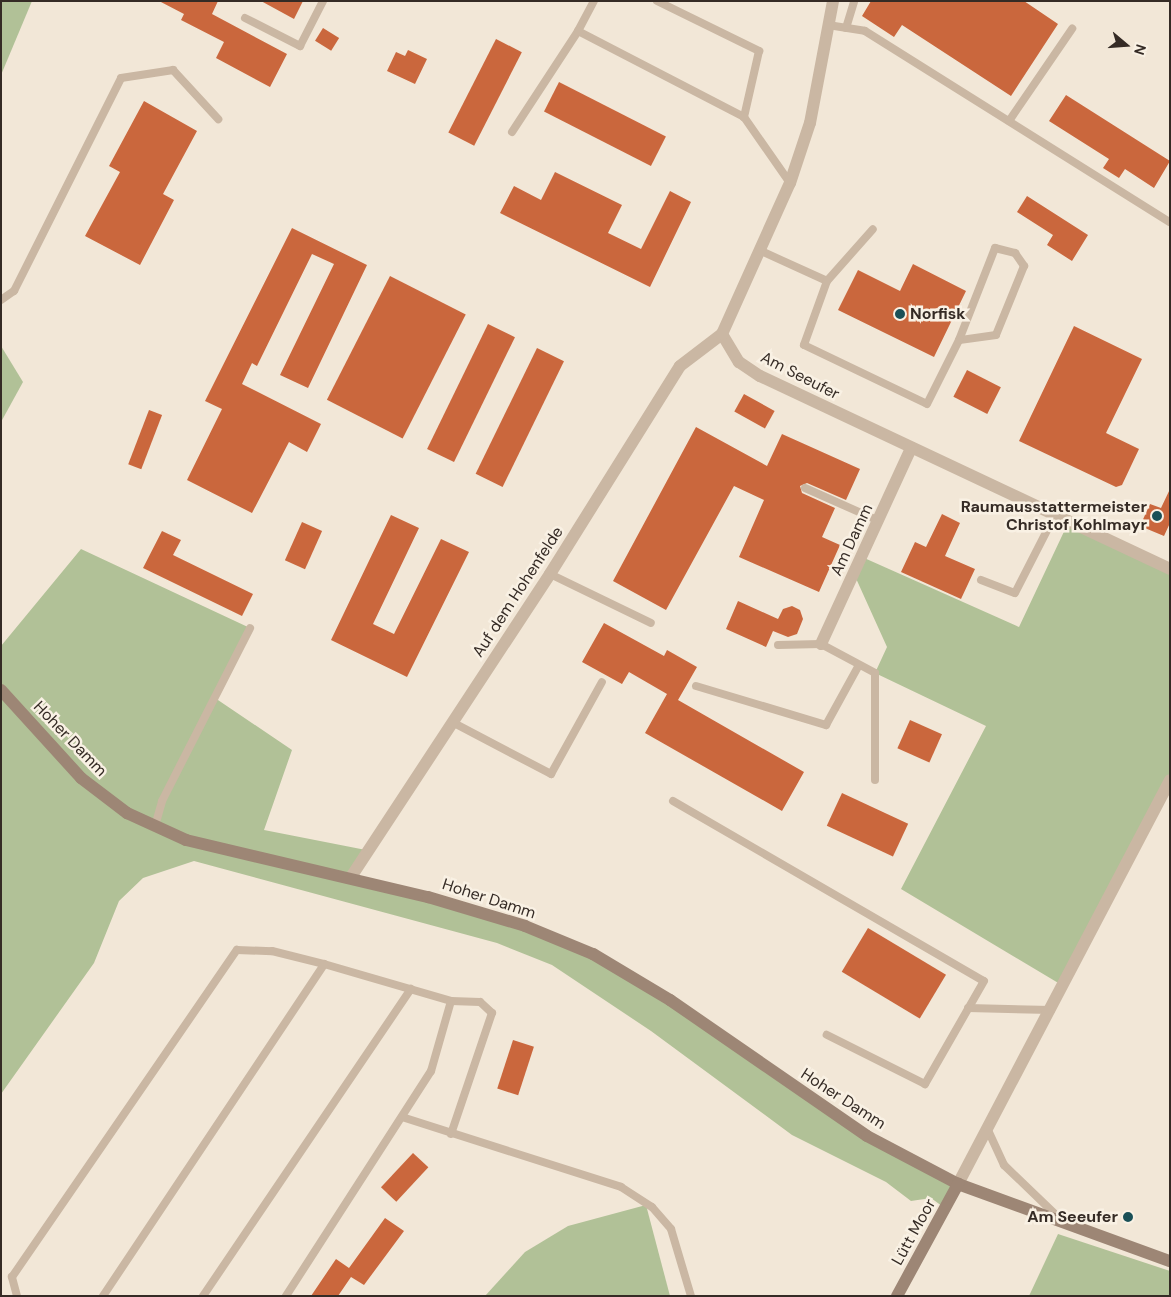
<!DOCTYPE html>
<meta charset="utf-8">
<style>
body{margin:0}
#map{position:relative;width:1171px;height:1297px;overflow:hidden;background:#f2e7d7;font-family:"DM Sans",sans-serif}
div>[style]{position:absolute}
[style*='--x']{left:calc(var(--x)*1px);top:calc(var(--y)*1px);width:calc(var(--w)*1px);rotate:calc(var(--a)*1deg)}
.green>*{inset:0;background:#b1c197}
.building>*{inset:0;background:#ca673d;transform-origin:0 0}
.lane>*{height:8px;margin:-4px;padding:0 4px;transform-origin:4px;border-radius:4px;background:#cab7a3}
.street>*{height:12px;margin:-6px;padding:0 6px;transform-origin:6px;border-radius:6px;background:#cab7a3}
.secondary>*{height:12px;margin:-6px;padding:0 6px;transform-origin:6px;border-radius:6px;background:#9d8675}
.dots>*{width:14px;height:14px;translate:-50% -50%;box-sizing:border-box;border:2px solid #f9f1e4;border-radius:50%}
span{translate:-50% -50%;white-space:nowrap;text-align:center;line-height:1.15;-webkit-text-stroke:5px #f9f1e4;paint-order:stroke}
.poi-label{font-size:16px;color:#352b25;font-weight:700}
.left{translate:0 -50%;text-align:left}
.right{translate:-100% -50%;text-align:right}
.street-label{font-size:16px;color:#352b25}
.frame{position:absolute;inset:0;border:2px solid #352b25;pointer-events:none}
.north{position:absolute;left:1101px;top:20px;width:50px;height:50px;-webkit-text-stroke:4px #f9f1e4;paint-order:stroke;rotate:108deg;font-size:14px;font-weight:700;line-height:20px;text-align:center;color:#352b25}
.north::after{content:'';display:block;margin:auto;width:18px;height:22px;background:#352b25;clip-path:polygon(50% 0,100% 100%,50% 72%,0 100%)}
</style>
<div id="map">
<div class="green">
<div style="clip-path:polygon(1px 1px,32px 1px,1px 75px)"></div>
<div style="clip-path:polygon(1px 346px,23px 382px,1px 422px)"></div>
<div style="clip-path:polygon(1069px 521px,1170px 569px,1170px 780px,1065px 987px,901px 889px,986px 726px,875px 673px,887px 647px,854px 574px,862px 557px,1019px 627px)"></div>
<div style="clip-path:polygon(81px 549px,250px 628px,215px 698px,292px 750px,264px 830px,371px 851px,351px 877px,428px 897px,593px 954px,867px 1136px,958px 1184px,946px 1209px,931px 1198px,911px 1201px,886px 1182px,792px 1135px,651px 1031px,552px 965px,497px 943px,194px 861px,143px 878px,119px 901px,94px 963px,1px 1094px,1px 646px)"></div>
<div style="clip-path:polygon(646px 1205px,670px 1296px,485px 1296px,525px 1252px,568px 1226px)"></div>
<div style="clip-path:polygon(1058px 1234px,1170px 1271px,1170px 1296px,1029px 1296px)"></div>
</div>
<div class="building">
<div style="clip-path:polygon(159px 1px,218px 1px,212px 14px,287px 54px,270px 87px,216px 58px,224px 42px,181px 20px,184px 14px)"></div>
<div style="clip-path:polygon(261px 1px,303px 1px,294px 19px)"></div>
<div style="clip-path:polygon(871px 1px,1024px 1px,1058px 24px,1011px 96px,902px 25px,894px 37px,862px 16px)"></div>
<div style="left:323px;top:28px;width:19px;height:15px;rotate:32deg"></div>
<div style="left:496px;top:39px;width:29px;height:105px;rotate:27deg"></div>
<div style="clip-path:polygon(408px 50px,427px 59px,415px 84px,387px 71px,396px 52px,405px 56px)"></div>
<div style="left:559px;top:82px;width:120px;height:33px;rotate:27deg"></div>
<div style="clip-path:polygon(1066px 95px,1170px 161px,1154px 188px,1125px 169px,1119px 178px,1103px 168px,1109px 159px,1049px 121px)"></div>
<div style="clip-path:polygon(144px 101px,197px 131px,163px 194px,174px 200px,140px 265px,85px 236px,120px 172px,109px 166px)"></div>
<div style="clip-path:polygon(555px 172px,622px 205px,608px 233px,641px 249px,670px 191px,691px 202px,650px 287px,500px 213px,514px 186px,541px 200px)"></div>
<div style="clip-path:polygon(1027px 196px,1088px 235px,1072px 261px,1047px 245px,1053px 235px,1017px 212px)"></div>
<div style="clip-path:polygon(292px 228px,367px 265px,308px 388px,280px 375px,334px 264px,312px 254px,257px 366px,252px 363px,242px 384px,321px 424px,307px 452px,289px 442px,252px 513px,187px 480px,222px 409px,205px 401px)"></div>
<div style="clip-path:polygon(913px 264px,966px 291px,934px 357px,838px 310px,858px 270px,900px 291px)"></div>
<div style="left:390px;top:276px;width:85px;height:139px;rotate:27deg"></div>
<div style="left:488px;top:324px;width:30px;height:139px;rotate:26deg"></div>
<div style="clip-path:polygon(1074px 326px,1142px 359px,1106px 433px,1139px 449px,1122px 485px,1116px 487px,1019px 441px)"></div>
<div style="left:537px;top:348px;width:30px;height:140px;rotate:26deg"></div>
<div style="left:967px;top:370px;width:38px;height:30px;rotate:27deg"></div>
<div style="left:744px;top:394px;width:35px;height:20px;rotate:29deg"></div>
<div style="left:149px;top:410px;width:14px;height:58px;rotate:21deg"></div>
<div style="clip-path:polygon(696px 427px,767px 466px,782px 434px,860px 469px,846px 500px,807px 483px,800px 486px,802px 493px,835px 508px,822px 537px,840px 545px,819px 592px,739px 557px,764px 500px,734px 486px,666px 610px,613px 581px)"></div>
<div style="clip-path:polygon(1170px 489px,1170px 523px,1164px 536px,1140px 526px,1150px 504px,1161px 508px)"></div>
<div style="clip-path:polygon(942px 514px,960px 523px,945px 556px,975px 569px,961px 599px,901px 572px,915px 542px,926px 547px)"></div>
<div style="clip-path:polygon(391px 515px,419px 528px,373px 624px,394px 634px,441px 539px,469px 552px,407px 677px,331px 640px)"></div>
<div style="left:302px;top:522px;width:22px;height:42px;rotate:24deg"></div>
<div style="clip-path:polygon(162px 531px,181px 540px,173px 555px,253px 594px,242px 616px,143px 568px)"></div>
<div style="clip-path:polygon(738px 601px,778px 619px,783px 609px,792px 606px,800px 610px,803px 619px,797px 634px,788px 637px,773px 631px,766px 647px,726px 629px)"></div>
<div style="clip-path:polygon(604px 623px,664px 656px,667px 650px,697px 667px,678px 700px,804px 772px,782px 811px,645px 733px,667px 694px,629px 672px,622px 684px,582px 662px)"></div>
<div style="left:910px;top:720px;width:35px;height:31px;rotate:24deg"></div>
<div style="left:842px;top:793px;width:73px;height:36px;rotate:25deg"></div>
<div style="left:868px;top:928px;width:91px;height:51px;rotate:31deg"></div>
<div style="left:513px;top:1040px;width:22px;height:51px;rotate:18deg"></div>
<div style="left:413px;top:1153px;width:21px;height:47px;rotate:43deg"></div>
<div style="clip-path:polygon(385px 1218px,404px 1231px,364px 1285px,351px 1277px,338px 1296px,311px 1296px,336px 1259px,349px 1268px)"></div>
</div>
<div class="lane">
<div style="--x:657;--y:1;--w:114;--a:26.1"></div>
<div style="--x:759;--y:51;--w:68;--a:102.8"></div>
<div style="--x:245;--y:18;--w:62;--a:27"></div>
<div style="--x:300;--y:46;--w:51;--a:-62.9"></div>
<div style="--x:828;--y:25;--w:37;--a:9"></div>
<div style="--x:865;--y:31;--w:360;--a:32.1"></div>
<div style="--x:846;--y:28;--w:28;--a:-73"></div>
<div style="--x:578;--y:31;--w:34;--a:-62"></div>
<div style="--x:1009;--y:121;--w:112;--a:-55.6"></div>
<div style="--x:512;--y:132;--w:121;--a:-56.8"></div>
<div style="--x:578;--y:31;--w:187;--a:27.4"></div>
<div style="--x:744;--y:117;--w:80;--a:55.1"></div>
<div style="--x:995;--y:248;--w:21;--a:14"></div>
<div style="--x:1015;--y:253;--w:16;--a:55"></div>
<div style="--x:1024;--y:266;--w:74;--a:112.1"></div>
<div style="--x:996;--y:335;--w:37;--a:172"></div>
<div style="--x:959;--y:340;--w:99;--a:-68.6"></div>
<div style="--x:761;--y:251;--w:72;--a:24.4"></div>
<div style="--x:827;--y:281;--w:68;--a:109.8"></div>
<div style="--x:804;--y:345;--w:136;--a:25.6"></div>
<div style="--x:927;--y:404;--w:72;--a:-63.4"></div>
<div style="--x:827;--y:281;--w:69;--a:-48.5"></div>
<div style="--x:1;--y:300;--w:16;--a:-35"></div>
<div style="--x:14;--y:291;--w:238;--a:-63.3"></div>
<div style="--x:121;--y:78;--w:53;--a:-8.7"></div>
<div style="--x:173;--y:70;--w:67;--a:47.4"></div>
<div style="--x:805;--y:488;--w:81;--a:24"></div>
<div style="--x:550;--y:574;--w:112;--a:25.9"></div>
<div style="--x:981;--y:580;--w:36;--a:21"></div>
<div style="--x:1015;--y:593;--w:88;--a:-62.9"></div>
<div style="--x:778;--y:645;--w:43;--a:-1.3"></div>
<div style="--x:821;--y:644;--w:61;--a:28.2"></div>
<div style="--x:875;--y:673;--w:107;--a:90"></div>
<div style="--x:696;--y:686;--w:136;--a:16.7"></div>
<div style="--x:826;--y:725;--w:68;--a:-61.2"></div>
<div style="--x:452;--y:722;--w:112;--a:27.7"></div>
<div style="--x:551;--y:774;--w:105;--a:-61"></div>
<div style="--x:673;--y:801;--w:359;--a:30.1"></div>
<div style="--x:984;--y:981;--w:119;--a:119.8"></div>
<div style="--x:925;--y:1084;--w:110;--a:-153.4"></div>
<div style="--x:155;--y:826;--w:26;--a:-74"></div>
<div style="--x:162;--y:801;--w:194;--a:-63"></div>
<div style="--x:968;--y:1008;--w:83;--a:1.4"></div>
<div style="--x:402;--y:1117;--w:230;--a:17.7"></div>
<div style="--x:621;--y:1187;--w:37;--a:33"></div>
<div style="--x:652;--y:1207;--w:29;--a:49"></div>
<div style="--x:671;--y:1229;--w:70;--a:73.4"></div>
<div style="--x:987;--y:1128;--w:41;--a:65.3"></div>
<div style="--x:1004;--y:1165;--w:75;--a:43.9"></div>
<div style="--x:451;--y:1134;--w:128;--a:-71.3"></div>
<div style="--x:492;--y:1013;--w:16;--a:-137"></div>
<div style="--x:480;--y:1002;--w:29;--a:-178"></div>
<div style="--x:17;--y:1296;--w:20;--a:-105"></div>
<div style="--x:12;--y:1277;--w:397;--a:-55.5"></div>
<div style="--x:237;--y:950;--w:35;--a:2"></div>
<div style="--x:272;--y:951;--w:54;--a:14"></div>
<div style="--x:324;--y:964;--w:132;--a:16.2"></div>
<div style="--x:451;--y:1001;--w:73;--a:105.9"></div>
<div style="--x:431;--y:1071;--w:268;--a:122.8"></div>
<div style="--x:103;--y:1296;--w:399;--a:-56.3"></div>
<div style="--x:203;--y:1296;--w:371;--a:-55.9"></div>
</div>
<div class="street">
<div style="--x:722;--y:334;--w:33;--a:59"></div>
<div style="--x:739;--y:362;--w:25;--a:34"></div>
<div style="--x:760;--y:376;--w:453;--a:25.2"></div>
<div style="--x:821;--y:644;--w:216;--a:-65.3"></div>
<div style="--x:351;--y:877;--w:363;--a:-56.7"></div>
<div style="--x:550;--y:574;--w:245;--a:-58"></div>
<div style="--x:680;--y:366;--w:53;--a:-37.3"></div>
<div style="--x:722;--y:334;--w:166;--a:-65.8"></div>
<div style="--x:790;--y:183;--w:63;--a:-71.6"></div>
<div style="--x:810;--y:123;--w:124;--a:-79.3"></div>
<div style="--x:958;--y:1184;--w:456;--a:-62.3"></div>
</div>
<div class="secondary">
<div style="--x:1;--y:690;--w:119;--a:47.7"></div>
<div style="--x:81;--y:778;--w:58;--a:37.3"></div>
<div style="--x:127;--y:813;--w:65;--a:24.6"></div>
<div style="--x:186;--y:840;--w:249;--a:13.3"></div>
<div style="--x:428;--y:897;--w:101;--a:16.6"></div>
<div style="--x:525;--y:926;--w:74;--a:22.4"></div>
<div style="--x:593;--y:954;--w:90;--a:30.9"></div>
<div style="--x:670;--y:1000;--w:239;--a:34.6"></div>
<div style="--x:867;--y:1136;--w:103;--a:27.8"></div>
<div style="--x:958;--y:1184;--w:226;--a:20"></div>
<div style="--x:897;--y:1296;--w:128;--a:-61.4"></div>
</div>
<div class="dots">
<div style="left:900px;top:314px;background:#1a5057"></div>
<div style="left:1157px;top:516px;background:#1a5057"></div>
<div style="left:1128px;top:1217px;background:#1a5057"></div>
</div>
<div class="poi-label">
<span class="left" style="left:910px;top:314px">Norfisk</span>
<span class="right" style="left:1147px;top:516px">Raumausstattermeister<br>Christof Kohlmayr</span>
<span class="right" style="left:1118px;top:1217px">Am Seeufer</span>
</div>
<div class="street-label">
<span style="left:800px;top:376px;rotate:27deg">Am Seeufer</span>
<span style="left:852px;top:540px;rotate:-65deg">Am Damm</span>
<span style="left:518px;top:592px;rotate:-57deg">Auf dem Hohenfelde</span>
<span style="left:70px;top:739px;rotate:46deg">Hoher Damm</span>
<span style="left:489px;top:899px;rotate:18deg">Hoher Damm</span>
<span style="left:843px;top:1099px;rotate:33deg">Hoher Damm</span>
<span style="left:914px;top:1232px;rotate:-61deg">Lütt Moor</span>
</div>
<div class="frame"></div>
<div class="north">N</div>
</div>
